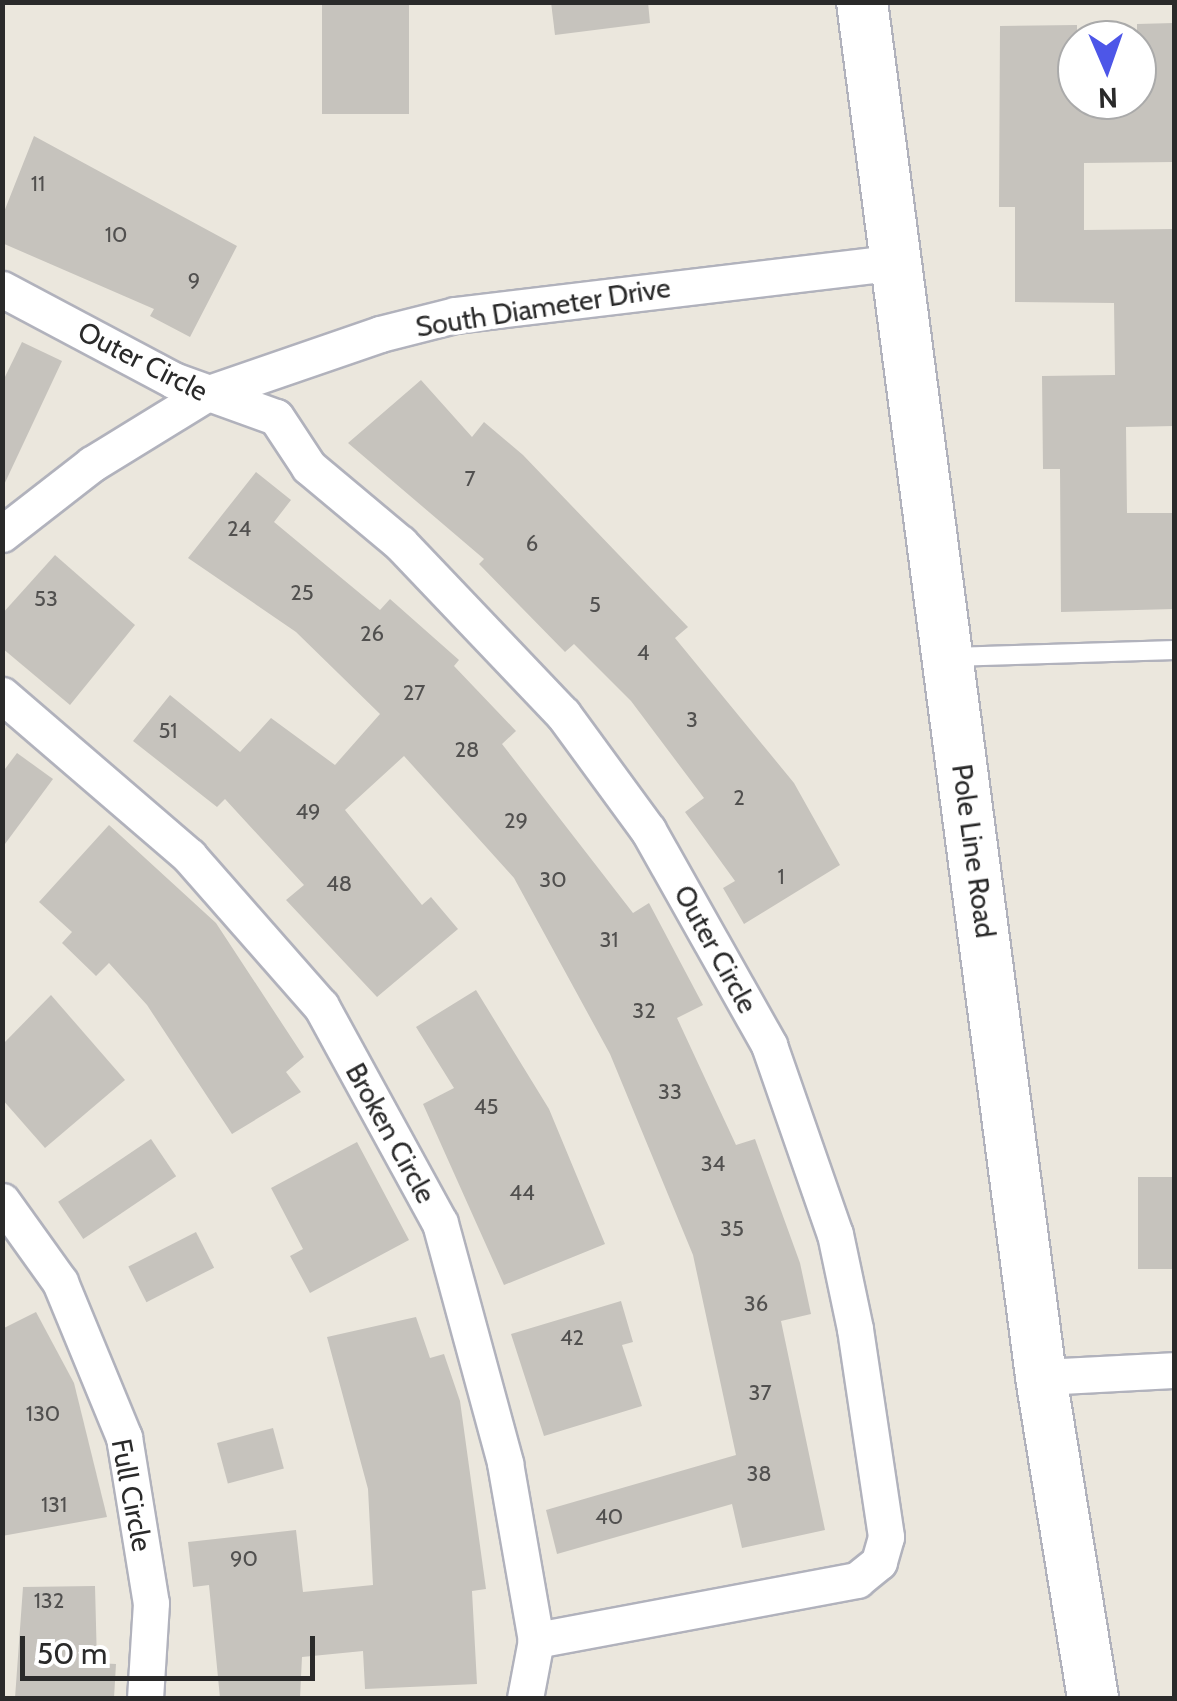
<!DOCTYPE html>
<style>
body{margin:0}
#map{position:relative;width:1177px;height:1701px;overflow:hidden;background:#ebe7dd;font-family:Cabin,sans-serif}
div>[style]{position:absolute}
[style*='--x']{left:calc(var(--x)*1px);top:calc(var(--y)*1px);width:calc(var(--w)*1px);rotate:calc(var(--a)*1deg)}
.building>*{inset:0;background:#c6c3bd;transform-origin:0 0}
.roads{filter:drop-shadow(2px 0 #b1b2bc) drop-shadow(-2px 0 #b1b2bc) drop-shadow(0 2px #b1b2bc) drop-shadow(0 -2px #b1b2bc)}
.service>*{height:18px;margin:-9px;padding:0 9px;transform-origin:9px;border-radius:9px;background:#fff}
.minor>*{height:35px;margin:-17.5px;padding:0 17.5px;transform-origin:17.5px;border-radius:17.5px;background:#fff}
.secondary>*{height:50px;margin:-25px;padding:0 25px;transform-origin:25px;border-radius:25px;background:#fff}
span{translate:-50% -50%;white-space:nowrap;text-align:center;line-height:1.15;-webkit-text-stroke:8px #fff;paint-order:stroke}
.number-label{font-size:22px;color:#51504f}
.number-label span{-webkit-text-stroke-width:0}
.street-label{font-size:28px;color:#2a2a2a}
.frame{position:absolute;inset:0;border:5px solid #2a2a2a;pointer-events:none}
.north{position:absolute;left:1057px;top:20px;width:100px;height:100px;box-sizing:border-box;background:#fff;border:2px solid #aaa;border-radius:50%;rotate:178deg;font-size:28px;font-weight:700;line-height:40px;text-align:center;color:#2a2a2a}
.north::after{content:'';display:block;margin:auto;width:35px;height:45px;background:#4d56e8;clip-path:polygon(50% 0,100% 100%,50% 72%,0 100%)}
.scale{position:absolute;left:20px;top:1636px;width:295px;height:45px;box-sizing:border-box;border:5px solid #2a2a2a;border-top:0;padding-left:12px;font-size:30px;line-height:35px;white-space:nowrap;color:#2a2a2a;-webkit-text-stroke:8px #fff;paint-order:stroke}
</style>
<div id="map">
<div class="building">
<div style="left:322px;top:2px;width:87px;height:112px"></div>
<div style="clip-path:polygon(551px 2px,648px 2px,650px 23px,555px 35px)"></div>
<div style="clip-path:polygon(1174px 23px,1174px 162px,1084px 163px,1084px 230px,1174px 229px,1174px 426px,1126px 427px,1127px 513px,1174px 513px,1174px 609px,1061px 612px,1060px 469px,1043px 469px,1042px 376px,1115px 375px,1114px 303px,1015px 302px,1015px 207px,999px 207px,1000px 26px,1077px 25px,1077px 101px,1137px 100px,1137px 24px)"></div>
<div style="clip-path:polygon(34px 136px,237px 246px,190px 337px,150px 316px,154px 309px,2px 243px,2px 217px)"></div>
<div style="clip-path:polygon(22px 342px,62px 361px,2px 489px,2px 383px)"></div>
<div style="clip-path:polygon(421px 380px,472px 437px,484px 422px,523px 455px,688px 627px,675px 638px,794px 783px,840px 865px,744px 924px,723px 888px,735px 881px,685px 812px,704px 798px,631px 701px,574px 644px,565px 652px,479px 564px,484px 559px,348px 443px)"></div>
<div style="clip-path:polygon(256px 472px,291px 500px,274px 522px,380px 610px,390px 599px,459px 660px,454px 666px,516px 731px,502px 744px,633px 913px,649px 903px,703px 1005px,677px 1018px,736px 1145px,755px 1139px,800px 1263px,811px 1314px,781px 1321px,825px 1530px,742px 1548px,732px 1504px,557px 1554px,546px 1510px,736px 1455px,693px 1255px,610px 1054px,514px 878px,404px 756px,345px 810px,422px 905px,431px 897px,458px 929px,377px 997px,286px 900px,304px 885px,225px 799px,217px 807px,133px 741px,170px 695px,240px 752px,271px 718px,335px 765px,380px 714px,296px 632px,188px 558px)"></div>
<div style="clip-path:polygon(55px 555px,135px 625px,70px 705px,2px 648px,2px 614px)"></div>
<div style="clip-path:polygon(17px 753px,53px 779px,2px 848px,2px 773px)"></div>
<div style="clip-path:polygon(109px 825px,216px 923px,304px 1057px,286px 1072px,301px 1092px,232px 1134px,147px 1005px,109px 963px,96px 976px,62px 943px,72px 932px,39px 902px)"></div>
<div style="clip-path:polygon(476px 990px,549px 1109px,605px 1244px,504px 1285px,423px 1104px,454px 1088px,416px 1027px)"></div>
<div style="clip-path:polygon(51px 995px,125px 1080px,45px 1148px,2px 1099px,2px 1045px)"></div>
<div style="left:151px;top:1139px;width:45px;height:112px;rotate:56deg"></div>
<div style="clip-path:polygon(357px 1142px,409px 1240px,310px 1293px,290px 1256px,303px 1249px,271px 1188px)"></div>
<div style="left:1174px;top:1177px;width:92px;height:36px;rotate:90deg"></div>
<div style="left:196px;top:1232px;width:40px;height:76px;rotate:63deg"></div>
<div style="clip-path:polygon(621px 1301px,633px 1342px,622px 1345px,642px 1406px,544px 1436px,511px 1334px)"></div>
<div style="clip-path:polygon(36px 1312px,74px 1383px,107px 1517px,2px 1536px,2px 1329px)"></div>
<div style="clip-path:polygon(416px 1317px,430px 1358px,444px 1354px,460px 1401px,486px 1589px,472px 1591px,477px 1684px,365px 1689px,363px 1651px,302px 1657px,300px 1698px,220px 1698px,209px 1585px,193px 1587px,188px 1542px,296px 1530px,303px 1592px,373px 1585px,368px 1489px,327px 1337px)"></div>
<div style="left:273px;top:1428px;width:42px;height:58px;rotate:75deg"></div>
<div style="clip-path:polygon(95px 1586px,97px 1663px,116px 1664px,114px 1698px,15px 1698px,23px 1587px)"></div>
</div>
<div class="roads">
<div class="service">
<div style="--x:952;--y:657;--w:222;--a:-1.8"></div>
</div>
<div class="minor">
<div style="--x:2;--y:289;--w:194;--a:28"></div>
<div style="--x:173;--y:380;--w:109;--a:19.8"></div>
<div style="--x:276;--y:417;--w:60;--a:56.6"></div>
<div style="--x:309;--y:467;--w:119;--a:39.9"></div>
<div style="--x:400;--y:543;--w:236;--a:46.4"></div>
<div style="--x:563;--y:714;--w:144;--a:53.8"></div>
<div style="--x:648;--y:830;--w:247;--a:60.6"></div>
<div style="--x:769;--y:1045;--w:200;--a:70.8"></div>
<div style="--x:835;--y:1234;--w:97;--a:78.1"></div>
<div style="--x:855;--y:1329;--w:210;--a:81.5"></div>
<div style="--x:886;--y:1537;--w:26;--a:106"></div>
<div style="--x:879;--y:1562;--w:28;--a:141"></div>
<div style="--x:857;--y:1580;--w:327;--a:169.4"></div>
<div style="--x:2;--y:534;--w:114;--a:-37.9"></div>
<div style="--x:92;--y:464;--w:134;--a:-31.6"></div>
<div style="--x:206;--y:394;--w:184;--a:-19"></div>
<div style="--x:380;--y:334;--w:77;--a:-14.2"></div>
<div style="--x:455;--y:315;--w:445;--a:-6.8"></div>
<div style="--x:2;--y:695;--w:247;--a:40.7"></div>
<div style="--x:189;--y:856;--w:200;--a:48.7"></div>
<div style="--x:321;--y:1006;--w:247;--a:61.3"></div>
<div style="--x:440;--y:1223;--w:249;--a:74.8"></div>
<div style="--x:505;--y:1463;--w:180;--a:80.1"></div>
<div style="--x:536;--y:1640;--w:59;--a:100.7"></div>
<div style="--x:2;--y:1201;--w:100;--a:54.4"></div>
<div style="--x:60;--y:1282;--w:168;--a:67.6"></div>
<div style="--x:124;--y:1437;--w:168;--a:80.8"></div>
<div style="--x:151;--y:1603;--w:95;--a:93.6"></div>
<div style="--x:1041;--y:1377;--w:133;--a:-3"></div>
</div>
<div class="secondary">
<div style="--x:862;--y:2;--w:1387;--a:82.58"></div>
<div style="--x:1041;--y:1377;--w:325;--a:80.8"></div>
</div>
</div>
<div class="number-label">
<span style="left:38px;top:184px">11</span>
<span style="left:116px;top:235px">10</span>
<span style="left:194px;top:281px">9</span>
<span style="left:470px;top:479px">7</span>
<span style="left:239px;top:529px">24</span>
<span style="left:532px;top:544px">6</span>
<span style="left:302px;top:593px">25</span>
<span style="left:46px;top:599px">53</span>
<span style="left:595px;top:605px">5</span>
<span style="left:372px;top:634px">26</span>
<span style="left:643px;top:653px">4</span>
<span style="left:414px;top:693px">27</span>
<span style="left:692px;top:720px">3</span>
<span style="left:168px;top:731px">51</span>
<span style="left:467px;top:750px">28</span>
<span style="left:739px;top:798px">2</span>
<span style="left:308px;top:812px">49</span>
<span style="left:516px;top:821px">29</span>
<span style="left:781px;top:877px">1</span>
<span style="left:553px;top:880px">30</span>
<span style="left:339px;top:884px">48</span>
<span style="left:609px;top:940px">31</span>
<span style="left:644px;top:1011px">32</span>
<span style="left:670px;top:1092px">33</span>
<span style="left:486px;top:1107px">45</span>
<span style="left:713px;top:1164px">34</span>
<span style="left:522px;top:1193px">44</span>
<span style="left:732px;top:1229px">35</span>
<span style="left:756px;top:1304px">36</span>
<span style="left:572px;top:1338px">42</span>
<span style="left:760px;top:1393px">37</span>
<span style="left:43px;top:1414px">130</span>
<span style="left:759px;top:1474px">38</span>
<span style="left:54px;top:1505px">131</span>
<span style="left:609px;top:1517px">40</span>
<span style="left:244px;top:1559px">90</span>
<span style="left:49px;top:1601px">132</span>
</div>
<div class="street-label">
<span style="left:543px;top:307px;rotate:-9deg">South Diameter Drive</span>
<span style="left:143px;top:361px;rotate:27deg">Outer Circle</span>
<span style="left:974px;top:851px;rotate:82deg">Pole Line Road</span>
<span style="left:716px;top:949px;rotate:61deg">Outer Circle</span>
<span style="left:391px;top:1133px;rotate:61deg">Broken Circle</span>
<span style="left:132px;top:1495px;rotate:79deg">Full Circle</span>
</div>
<div class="frame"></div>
<div class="north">N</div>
<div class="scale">50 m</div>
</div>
